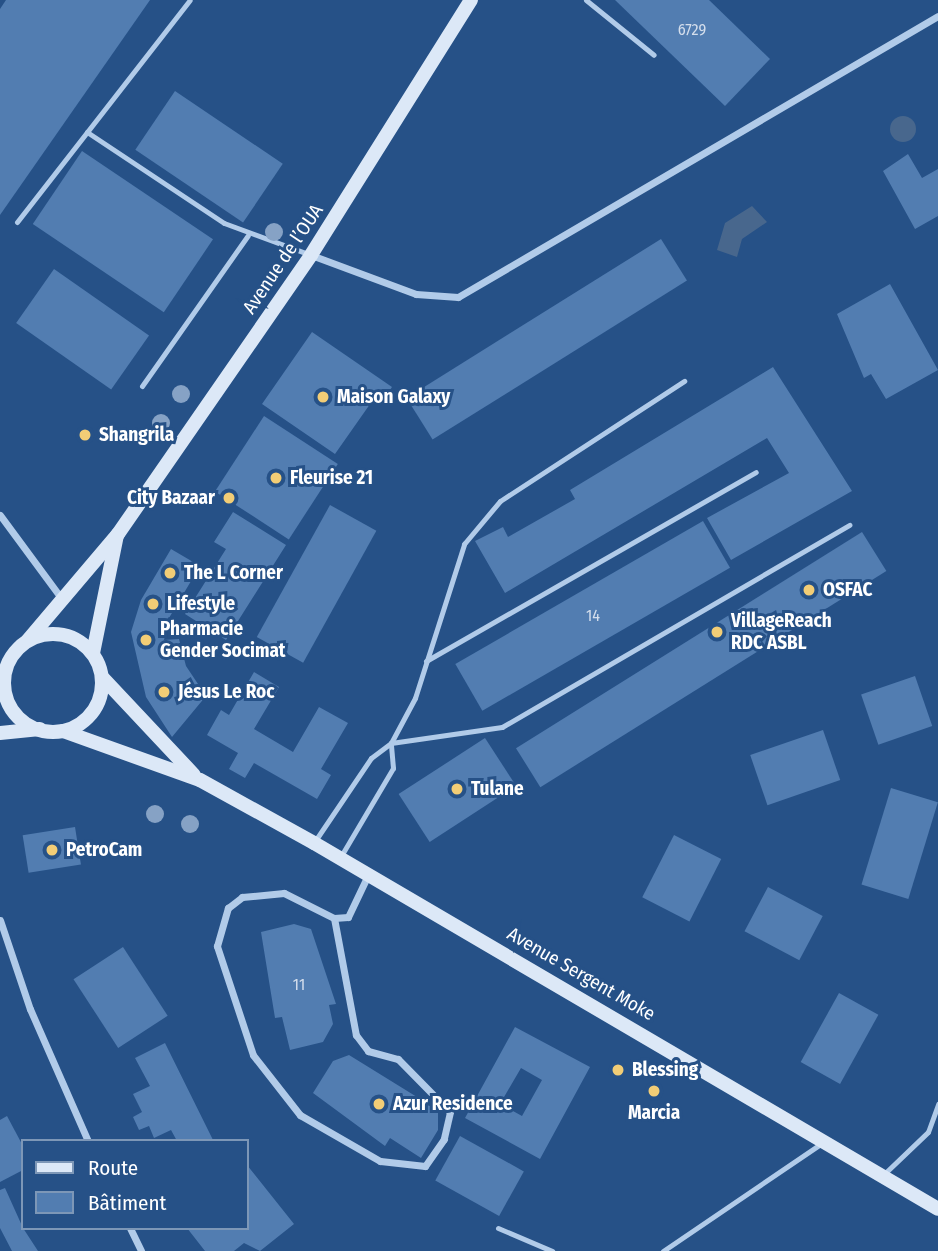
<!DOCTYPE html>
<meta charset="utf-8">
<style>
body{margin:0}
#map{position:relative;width:938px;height:1251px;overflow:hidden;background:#265187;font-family:"Fira Sans Condensed",sans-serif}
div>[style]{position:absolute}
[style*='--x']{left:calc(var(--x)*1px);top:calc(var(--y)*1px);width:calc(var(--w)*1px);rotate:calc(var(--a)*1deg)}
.water>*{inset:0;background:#48678d}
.round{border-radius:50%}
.building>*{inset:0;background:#527db1;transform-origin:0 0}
.service>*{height:5px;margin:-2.5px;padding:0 2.5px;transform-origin:2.5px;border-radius:2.5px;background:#b1cbe9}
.minor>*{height:7px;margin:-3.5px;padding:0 3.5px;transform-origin:3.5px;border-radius:3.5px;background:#b1cbe9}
.secondary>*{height:14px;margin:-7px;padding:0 7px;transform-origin:7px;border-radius:7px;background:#dce8f7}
.secondary>.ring{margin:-7px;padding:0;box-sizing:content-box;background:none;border:14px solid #dce8f7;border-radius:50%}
.trees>*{width:18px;height:18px;margin:-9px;border-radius:50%;background:#86a2c5}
.dots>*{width:19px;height:19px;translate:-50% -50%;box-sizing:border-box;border:4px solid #265187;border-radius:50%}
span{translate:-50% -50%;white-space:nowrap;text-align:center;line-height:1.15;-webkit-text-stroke:6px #265187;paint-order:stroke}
.number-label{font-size:16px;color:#d4deec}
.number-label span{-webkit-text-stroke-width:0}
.street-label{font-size:19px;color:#fff}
.poi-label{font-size:19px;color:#fff;font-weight:700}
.left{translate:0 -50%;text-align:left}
.right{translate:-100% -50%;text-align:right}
.legend{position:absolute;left:21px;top:1139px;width:228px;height:91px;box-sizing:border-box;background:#265187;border:2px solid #7d97b7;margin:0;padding:9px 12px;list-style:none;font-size:21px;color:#fff}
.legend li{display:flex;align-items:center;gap:14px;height:35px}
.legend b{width:35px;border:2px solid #7d97b7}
</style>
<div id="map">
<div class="water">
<div class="round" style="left:890px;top:116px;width:26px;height:26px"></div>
<div style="clip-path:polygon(752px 206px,767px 222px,742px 239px,737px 257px,717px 250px,725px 223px)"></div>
</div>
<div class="building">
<div style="clip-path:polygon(6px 0,150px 0,0 215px,0 9px)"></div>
<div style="clip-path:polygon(615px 0,709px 0,770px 59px,725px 106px)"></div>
<div style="left:175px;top:91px;width:130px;height:71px;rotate:34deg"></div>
<div style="left:82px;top:151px;width:158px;height:88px;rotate:34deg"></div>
<div style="clip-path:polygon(908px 154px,922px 178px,938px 169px,938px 216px,915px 229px,883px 171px)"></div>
<div style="left:661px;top:239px;width:49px;height:300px;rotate:58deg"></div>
<div style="left:54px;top:269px;width:116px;height:66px;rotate:35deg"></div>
<div style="clip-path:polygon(890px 284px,938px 370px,886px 399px,871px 374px,864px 378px,837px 314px)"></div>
<div style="clip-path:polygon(312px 332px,392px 387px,382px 402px,375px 397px,335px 454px,262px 404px)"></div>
<div style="clip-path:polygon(773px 367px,852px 491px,731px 560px,707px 518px,789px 473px,767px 438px,505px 593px,475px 541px,503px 527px,508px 537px,575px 499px,570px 490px)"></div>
<div style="left:264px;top:416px;width:88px;height:90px;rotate:33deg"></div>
<div style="left:330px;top:505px;width:53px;height:151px;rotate:29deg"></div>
<div style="clip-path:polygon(233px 512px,286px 545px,226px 640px,185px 614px,226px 549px,214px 542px)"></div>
<div style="left:703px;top:521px;width:54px;height:286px;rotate:60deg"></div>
<div style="left:862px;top:532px;width:46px;height:408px;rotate:58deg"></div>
<div style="clip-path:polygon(171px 549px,200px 566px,169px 618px,164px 640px,179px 639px,186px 666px,206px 696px,172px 737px,146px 697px,131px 632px,141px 600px)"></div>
<div style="clip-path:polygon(254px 672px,279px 687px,254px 729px,293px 752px,319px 707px,348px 723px,321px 769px,331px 775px,317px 799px,254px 763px,245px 778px,229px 769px,238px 753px,207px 735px,221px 710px,229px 715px)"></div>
<div style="left:915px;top:676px;width:53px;height:57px;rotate:71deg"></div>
<div style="left:823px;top:730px;width:53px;height:77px;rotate:71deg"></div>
<div style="left:485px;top:738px;width:57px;height:103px;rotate:57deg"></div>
<div style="left:891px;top:788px;width:49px;height:101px;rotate:17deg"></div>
<div style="left:75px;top:827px;width:38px;height:53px;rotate:81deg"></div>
<div style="left:674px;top:835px;width:53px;height:70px;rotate:27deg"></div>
<div style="left:768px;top:887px;width:62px;height:50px;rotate:28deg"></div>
<div style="clip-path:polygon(294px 924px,311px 929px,336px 1004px,329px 1005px,333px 1024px,323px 1042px,290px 1050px,282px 1017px,275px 1018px,261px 932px)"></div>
<div style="left:123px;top:947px;width:82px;height:59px;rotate:57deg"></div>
<div style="left:839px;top:993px;width:45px;height:79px;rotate:29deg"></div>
<div style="clip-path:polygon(evenodd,515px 1027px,590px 1067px,540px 1159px,465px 1118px,515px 1027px,521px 1068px,542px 1080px,522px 1116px,500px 1104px,521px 1068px)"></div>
<div style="clip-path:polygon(165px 1043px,213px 1140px,177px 1141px,171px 1130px,154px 1138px,149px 1126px,139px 1130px,133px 1117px,142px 1112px,133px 1094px,150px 1086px,135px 1058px)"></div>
<div style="clip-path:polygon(349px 1055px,438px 1110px,438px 1130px,421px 1158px,390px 1138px,385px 1146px,313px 1093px,333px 1061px)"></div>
<div style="clip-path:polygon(7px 1116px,23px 1146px,23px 1170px,0 1182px,0 1120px)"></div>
<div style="left:460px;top:1136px;width:73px;height:51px;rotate:29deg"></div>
<div style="clip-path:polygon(247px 1165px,294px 1224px,260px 1251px,244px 1243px,234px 1251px,205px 1251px,187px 1228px,247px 1228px)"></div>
<div style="clip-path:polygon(5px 1188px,23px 1228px,38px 1251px,12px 1251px,0 1228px,0 1190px)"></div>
</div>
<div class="service">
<div style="--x:586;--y:0;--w:87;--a:39"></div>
<div style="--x:87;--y:132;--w:164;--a:33.6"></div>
<div style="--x:224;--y:223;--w:93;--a:20.2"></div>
<div style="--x:17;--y:222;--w:281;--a:-52.1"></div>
<div style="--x:142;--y:386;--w:184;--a:-54.9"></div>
<div style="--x:426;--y:661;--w:380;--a:-29.8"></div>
<div style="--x:391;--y:743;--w:112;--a:-8.2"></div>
<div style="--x:502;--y:727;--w:402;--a:-30.2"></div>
<div style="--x:315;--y:841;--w:100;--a:-56"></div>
<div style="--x:371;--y:758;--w:25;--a:-37"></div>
<div style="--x:391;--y:743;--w:51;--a:-61.9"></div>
<div style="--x:415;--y:698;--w:162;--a:-72.3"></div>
<div style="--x:464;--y:544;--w:56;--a:-50.1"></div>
<div style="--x:500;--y:501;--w:220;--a:-33.1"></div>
<div style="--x:341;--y:856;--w:102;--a:-59.4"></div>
<div style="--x:393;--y:768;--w:25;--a:-95"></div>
<div style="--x:883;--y:1175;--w:62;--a:-43.7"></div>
<div style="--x:928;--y:1132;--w:30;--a:-70"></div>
<div style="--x:498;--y:1228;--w:59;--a:23.1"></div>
<div style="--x:663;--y:1251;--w:192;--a:-34.2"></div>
</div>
<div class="minor">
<div style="--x:311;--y:255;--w:112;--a:20.4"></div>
<div style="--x:416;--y:294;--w:42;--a:4.1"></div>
<div style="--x:458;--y:297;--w:556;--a:-30.35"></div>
<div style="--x:0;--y:515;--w:104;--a:53.6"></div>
<div style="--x:334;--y:918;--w:119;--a:79.4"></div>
<div style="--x:356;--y:1035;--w:20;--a:53"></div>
<div style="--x:368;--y:1051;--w:31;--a:15"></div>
<div style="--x:398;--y:1059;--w:74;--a:45.5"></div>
<div style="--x:450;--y:1112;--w:28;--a:103"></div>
<div style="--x:444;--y:1139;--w:33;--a:125"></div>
<div style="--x:425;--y:1166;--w:45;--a:-173.7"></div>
<div style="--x:380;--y:1161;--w:92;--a:-150.1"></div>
<div style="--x:300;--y:1115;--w:76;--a:-128.1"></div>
<div style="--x:253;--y:1055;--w:115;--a:-108.3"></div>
<div style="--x:217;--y:946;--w:40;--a:-74"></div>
<div style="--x:228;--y:908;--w:18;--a:-38"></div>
<div style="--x:242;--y:897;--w:42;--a:-5.4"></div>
<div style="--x:284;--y:893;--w:56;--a:26.6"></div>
<div style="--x:334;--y:918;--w:14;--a:-4"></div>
<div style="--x:348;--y:917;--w:47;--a:-64.5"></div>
<div style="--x:0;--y:920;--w:94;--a:71.4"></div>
<div style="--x:30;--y:1009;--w:144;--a:66.3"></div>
<div style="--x:130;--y:1228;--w:25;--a:64"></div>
</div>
<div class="secondary">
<div class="ring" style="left:4px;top:634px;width:84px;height:84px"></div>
<div style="--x:28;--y:640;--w:139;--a:-49.7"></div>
<div style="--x:118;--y:534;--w:339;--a:-55.3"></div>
<div style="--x:311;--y:255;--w:301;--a:-57.9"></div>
<div style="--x:93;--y:653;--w:120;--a:-78.5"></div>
<div style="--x:102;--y:677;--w:134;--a:46.8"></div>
<div style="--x:63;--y:731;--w:145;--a:19.7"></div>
<div style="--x:200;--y:780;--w:130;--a:28.9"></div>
<div style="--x:314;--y:843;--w:723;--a:30.39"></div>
<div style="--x:0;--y:733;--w:40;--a:-5.7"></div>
</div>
<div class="trees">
<div style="left:274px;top:232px"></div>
<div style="left:181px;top:394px"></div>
<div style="left:161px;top:423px"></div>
<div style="left:155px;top:814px"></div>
<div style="left:190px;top:824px"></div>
</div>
<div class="dots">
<div style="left:323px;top:397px;background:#f2cd76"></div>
<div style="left:85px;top:435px;background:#f2cd76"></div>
<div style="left:276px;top:478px;background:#f2cd76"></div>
<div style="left:229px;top:498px;background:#f2cd76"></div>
<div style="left:170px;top:573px;background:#f2cd76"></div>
<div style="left:809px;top:590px;background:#f2cd76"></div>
<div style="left:153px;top:604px;background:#f2cd76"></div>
<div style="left:717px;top:632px;background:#f2cd76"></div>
<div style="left:146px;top:640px;background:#f2cd76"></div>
<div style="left:164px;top:692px;background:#f2cd76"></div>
<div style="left:457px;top:789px;background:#f2cd76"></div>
<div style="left:52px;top:850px;background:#f2cd76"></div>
<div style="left:618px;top:1070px;background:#f2cd76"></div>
<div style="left:654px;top:1091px;background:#f2cd76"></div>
<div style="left:379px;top:1104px;background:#f2cd76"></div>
</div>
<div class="number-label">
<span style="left:692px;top:30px">6729</span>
<span style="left:593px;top:616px">14</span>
<span style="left:299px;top:985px">11</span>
</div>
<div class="street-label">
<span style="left:283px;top:259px;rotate:-56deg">Avenue de l’OUA</span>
<span style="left:581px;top:974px;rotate:30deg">Avenue Sergent Moke</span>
</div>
<div class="poi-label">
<span class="left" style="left:337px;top:397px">Maison Galaxy</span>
<span class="left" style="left:99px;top:435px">Shangrila</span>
<span class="left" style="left:290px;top:478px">Fleurise 21</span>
<span class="right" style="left:215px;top:498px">City Bazaar</span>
<span class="left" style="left:184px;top:573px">The L Corner</span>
<span class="left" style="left:823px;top:590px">OSFAC</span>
<span class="left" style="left:167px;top:604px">Lifestyle</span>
<span class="left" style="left:731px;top:632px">VillageReach<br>RDC ASBL</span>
<span class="left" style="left:160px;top:640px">Pharmacie<br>Gender Socimat</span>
<span class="left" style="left:178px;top:692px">Jésus Le Roc</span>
<span class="left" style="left:471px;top:789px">Tulane</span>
<span class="left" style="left:66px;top:850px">PetroCam</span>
<span class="left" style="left:632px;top:1070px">Blessing</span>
<span class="left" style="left:393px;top:1104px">Azur Residence</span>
<span style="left:654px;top:1113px">Marcia</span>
</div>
<ul class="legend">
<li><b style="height:9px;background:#dce8f7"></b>Route</li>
<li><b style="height:19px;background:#527db1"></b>Bâtiment</li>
</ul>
</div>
